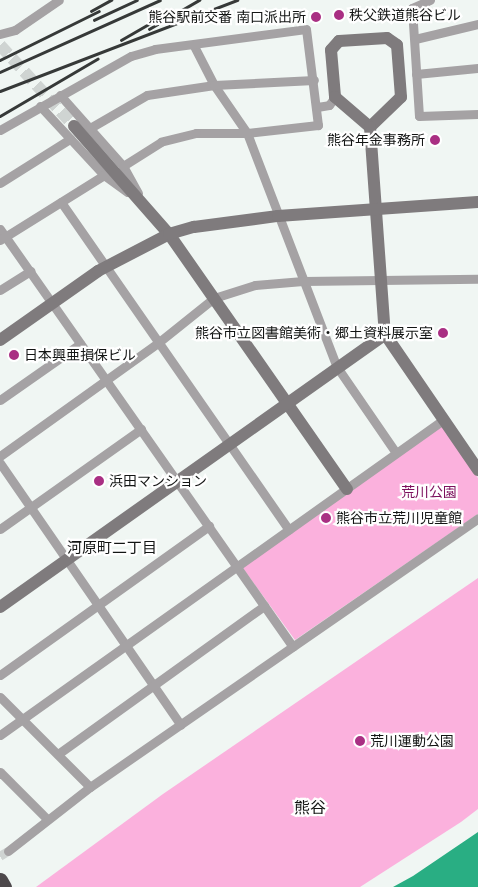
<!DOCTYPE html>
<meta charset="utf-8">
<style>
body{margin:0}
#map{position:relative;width:478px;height:887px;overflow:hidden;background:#f0f6f3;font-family:"Noto Sans","Noto Sans JP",sans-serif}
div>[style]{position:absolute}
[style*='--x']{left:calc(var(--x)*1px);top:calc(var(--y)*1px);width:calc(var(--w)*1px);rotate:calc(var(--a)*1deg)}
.green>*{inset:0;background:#fbb1dd}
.water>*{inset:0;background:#29ae83}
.street-tunnel>*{height:9px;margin-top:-4.5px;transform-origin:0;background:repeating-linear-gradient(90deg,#cfd4d2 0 9px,transparent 0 13.5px)}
.secondary-tunnel>*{height:12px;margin-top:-6px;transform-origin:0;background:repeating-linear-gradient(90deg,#cfd4d2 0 12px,transparent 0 18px)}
.street>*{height:9px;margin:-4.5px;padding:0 4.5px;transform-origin:4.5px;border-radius:4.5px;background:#a5a2a4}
.secondary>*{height:12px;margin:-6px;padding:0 6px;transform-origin:6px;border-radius:6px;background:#7f7b7d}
.highway>*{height:15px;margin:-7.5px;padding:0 7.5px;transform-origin:7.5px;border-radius:7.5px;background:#4d484b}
.rail>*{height:2.5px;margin:-1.25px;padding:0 1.25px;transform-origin:1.25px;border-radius:1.25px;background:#363938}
.dots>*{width:14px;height:14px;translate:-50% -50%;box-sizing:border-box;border:2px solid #fff;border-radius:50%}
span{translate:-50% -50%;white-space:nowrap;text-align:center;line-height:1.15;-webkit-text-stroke:4.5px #fff;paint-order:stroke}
.poi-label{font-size:14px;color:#131514}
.left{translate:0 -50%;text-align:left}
.right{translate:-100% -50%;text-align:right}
.park-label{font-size:14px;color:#7c105d}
.neighbourhood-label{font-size:15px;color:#131514}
.quarter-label{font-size:16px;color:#131514}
</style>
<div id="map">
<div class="green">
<div style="clip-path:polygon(442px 425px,478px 478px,478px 514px,295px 640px,242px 567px)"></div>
<div style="clip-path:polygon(478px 578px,478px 809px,461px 822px,360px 887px,36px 887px,163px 794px)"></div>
</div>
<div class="water">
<div style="clip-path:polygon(478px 832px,478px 887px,393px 887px,413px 876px)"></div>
</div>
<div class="street-tunnel">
<div style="--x:0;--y:856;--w:9;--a:-32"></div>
</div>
<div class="secondary-tunnel">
<div style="--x:0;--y:45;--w:110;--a:47.6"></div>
</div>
<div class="street">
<div style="--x:430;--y:0;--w:20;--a:156"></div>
<div style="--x:412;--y:8;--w:108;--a:86.3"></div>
<div style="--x:419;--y:116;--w:59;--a:-1.9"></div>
<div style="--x:0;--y:34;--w:16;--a:-15"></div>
<div style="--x:15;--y:30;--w:53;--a:-34.3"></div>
<div style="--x:415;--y:39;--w:65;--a:-13.4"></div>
<div style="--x:194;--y:46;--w:44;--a:62.9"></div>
<div style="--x:214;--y:85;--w:58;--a:55.5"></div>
<div style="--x:247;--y:133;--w:251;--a:69"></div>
<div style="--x:337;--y:367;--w:104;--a:55.5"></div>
<div style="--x:416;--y:74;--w:62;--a:-5.5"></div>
<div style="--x:60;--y:95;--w:95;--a:48.4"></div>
<div style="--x:123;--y:166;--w:31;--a:61"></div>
<div style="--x:40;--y:106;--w:94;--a:47.2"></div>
<div style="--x:104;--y:175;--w:29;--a:36"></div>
<div style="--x:317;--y:107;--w:12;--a:-9"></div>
<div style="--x:329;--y:105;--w:10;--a:-53"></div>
<div style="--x:90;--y:128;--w:66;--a:-30.1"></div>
<div style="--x:147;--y:95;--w:68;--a:-8.5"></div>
<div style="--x:214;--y:85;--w:100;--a:-2.9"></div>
<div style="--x:0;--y:130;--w:150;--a:-29.5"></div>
<div style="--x:131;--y:56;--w:25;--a:-16"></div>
<div style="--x:155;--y:49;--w:152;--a:-7.5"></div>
<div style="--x:306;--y:29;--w:97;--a:82.9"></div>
<div style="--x:318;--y:125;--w:71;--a:173.6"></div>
<div style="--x:247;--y:133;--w:51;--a:180"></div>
<div style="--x:196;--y:133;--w:36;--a:166"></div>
<div style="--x:161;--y:142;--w:45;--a:147.7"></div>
<div style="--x:0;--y:183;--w:83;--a:-32.2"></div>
<div style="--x:61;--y:202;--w:399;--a:55.2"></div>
<div style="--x:0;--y:229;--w:510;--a:54.97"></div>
<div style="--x:0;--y:240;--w:123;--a:-32"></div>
<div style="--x:0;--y:290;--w:36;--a:-32"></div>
<div style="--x:0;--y:400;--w:98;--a:-35"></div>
<div style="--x:0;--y:456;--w:196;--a:-35.6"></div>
<div style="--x:159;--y:342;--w:70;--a:-38.7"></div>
<div style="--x:214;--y:298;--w:43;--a:-17.6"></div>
<div style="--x:255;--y:285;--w:48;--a:-4.8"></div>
<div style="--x:303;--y:281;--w:175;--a:-0.7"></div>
<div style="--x:0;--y:463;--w:318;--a:55.4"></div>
<div style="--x:0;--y:529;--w:173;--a:-35.3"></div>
<div style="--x:0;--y:675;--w:257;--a:-35.5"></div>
<div style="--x:0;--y:697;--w:127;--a:45"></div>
<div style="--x:0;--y:735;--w:544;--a:-35.42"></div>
<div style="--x:58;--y:754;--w:254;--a:-35.7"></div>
<div style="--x:0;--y:772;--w:66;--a:45"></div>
<div style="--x:8;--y:851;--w:104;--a:-38"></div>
<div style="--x:90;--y:787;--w:472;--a:-34.7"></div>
</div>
<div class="secondary">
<div style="--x:74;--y:126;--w:144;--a:48.7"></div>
<div style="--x:169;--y:234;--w:311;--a:55.1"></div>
<div style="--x:370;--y:127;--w:43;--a:-44.1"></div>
<div style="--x:401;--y:97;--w:52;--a:-94.4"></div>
<div style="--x:397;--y:45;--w:12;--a:-145"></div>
<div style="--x:387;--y:38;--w:48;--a:176.4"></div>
<div style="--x:339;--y:41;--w:12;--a:132"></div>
<div style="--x:331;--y:50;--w:47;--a:85.1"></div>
<div style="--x:335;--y:97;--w:46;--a:40.6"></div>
<div style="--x:370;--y:127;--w:208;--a:85.9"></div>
<div style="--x:385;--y:334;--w:165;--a:55.6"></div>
<div style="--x:0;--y:340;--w:120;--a:-35.1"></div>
<div style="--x:98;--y:271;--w:80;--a:-27.5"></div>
<div style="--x:169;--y:234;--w:26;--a:-16"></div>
<div style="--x:194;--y:227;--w:85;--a:-7.5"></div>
<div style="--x:278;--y:216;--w:200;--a:-4"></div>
<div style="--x:0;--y:607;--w:472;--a:-35.3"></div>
</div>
<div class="highway">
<div style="--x:0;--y:880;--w:8;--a:60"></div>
</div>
<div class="rail">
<div style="--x:91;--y:11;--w:23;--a:-29"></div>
<div style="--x:94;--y:20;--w:47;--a:-24.9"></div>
<div style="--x:149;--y:29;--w:58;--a:-30.1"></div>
<div style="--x:121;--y:40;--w:38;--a:-30"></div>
<div style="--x:0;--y:60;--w:110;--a:-26.3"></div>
<div style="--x:0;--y:72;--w:175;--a:-24.2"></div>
<div style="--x:0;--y:91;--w:254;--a:-21"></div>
<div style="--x:0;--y:116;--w:113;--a:-30.4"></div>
</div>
<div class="dots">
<div style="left:339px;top:15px;background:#a92f83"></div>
<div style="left:316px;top:17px;background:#a92f83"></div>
<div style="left:435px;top:140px;background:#a92f83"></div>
<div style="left:443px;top:333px;background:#a92f83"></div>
<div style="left:14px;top:355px;background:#a92f83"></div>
<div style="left:99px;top:481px;background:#a92f83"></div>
<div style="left:326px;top:518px;background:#a92f83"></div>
<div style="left:360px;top:741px;background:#a92f83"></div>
</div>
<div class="poi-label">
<span class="left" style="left:349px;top:15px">秩父鉄道熊谷ビル</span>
<span class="right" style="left:306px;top:17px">熊谷駅前交番 南口派出所</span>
<span class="right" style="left:425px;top:140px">熊谷年金事務所</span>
<span class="right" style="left:433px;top:333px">熊谷市立図書館美術・郷土資料展示室</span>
<span class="left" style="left:24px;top:355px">日本興亜損保ビル</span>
<span class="left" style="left:109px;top:481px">浜田マンション</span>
<span class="left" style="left:336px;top:518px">熊谷市立荒川児童館</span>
<span class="left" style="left:370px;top:741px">荒川運動公園</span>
</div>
<div class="park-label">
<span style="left:429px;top:492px">荒川公園</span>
</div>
<div class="neighbourhood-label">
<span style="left:112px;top:548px">河原町二丁目</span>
</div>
<div class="quarter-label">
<span style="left:310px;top:807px">熊谷</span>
</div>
</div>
